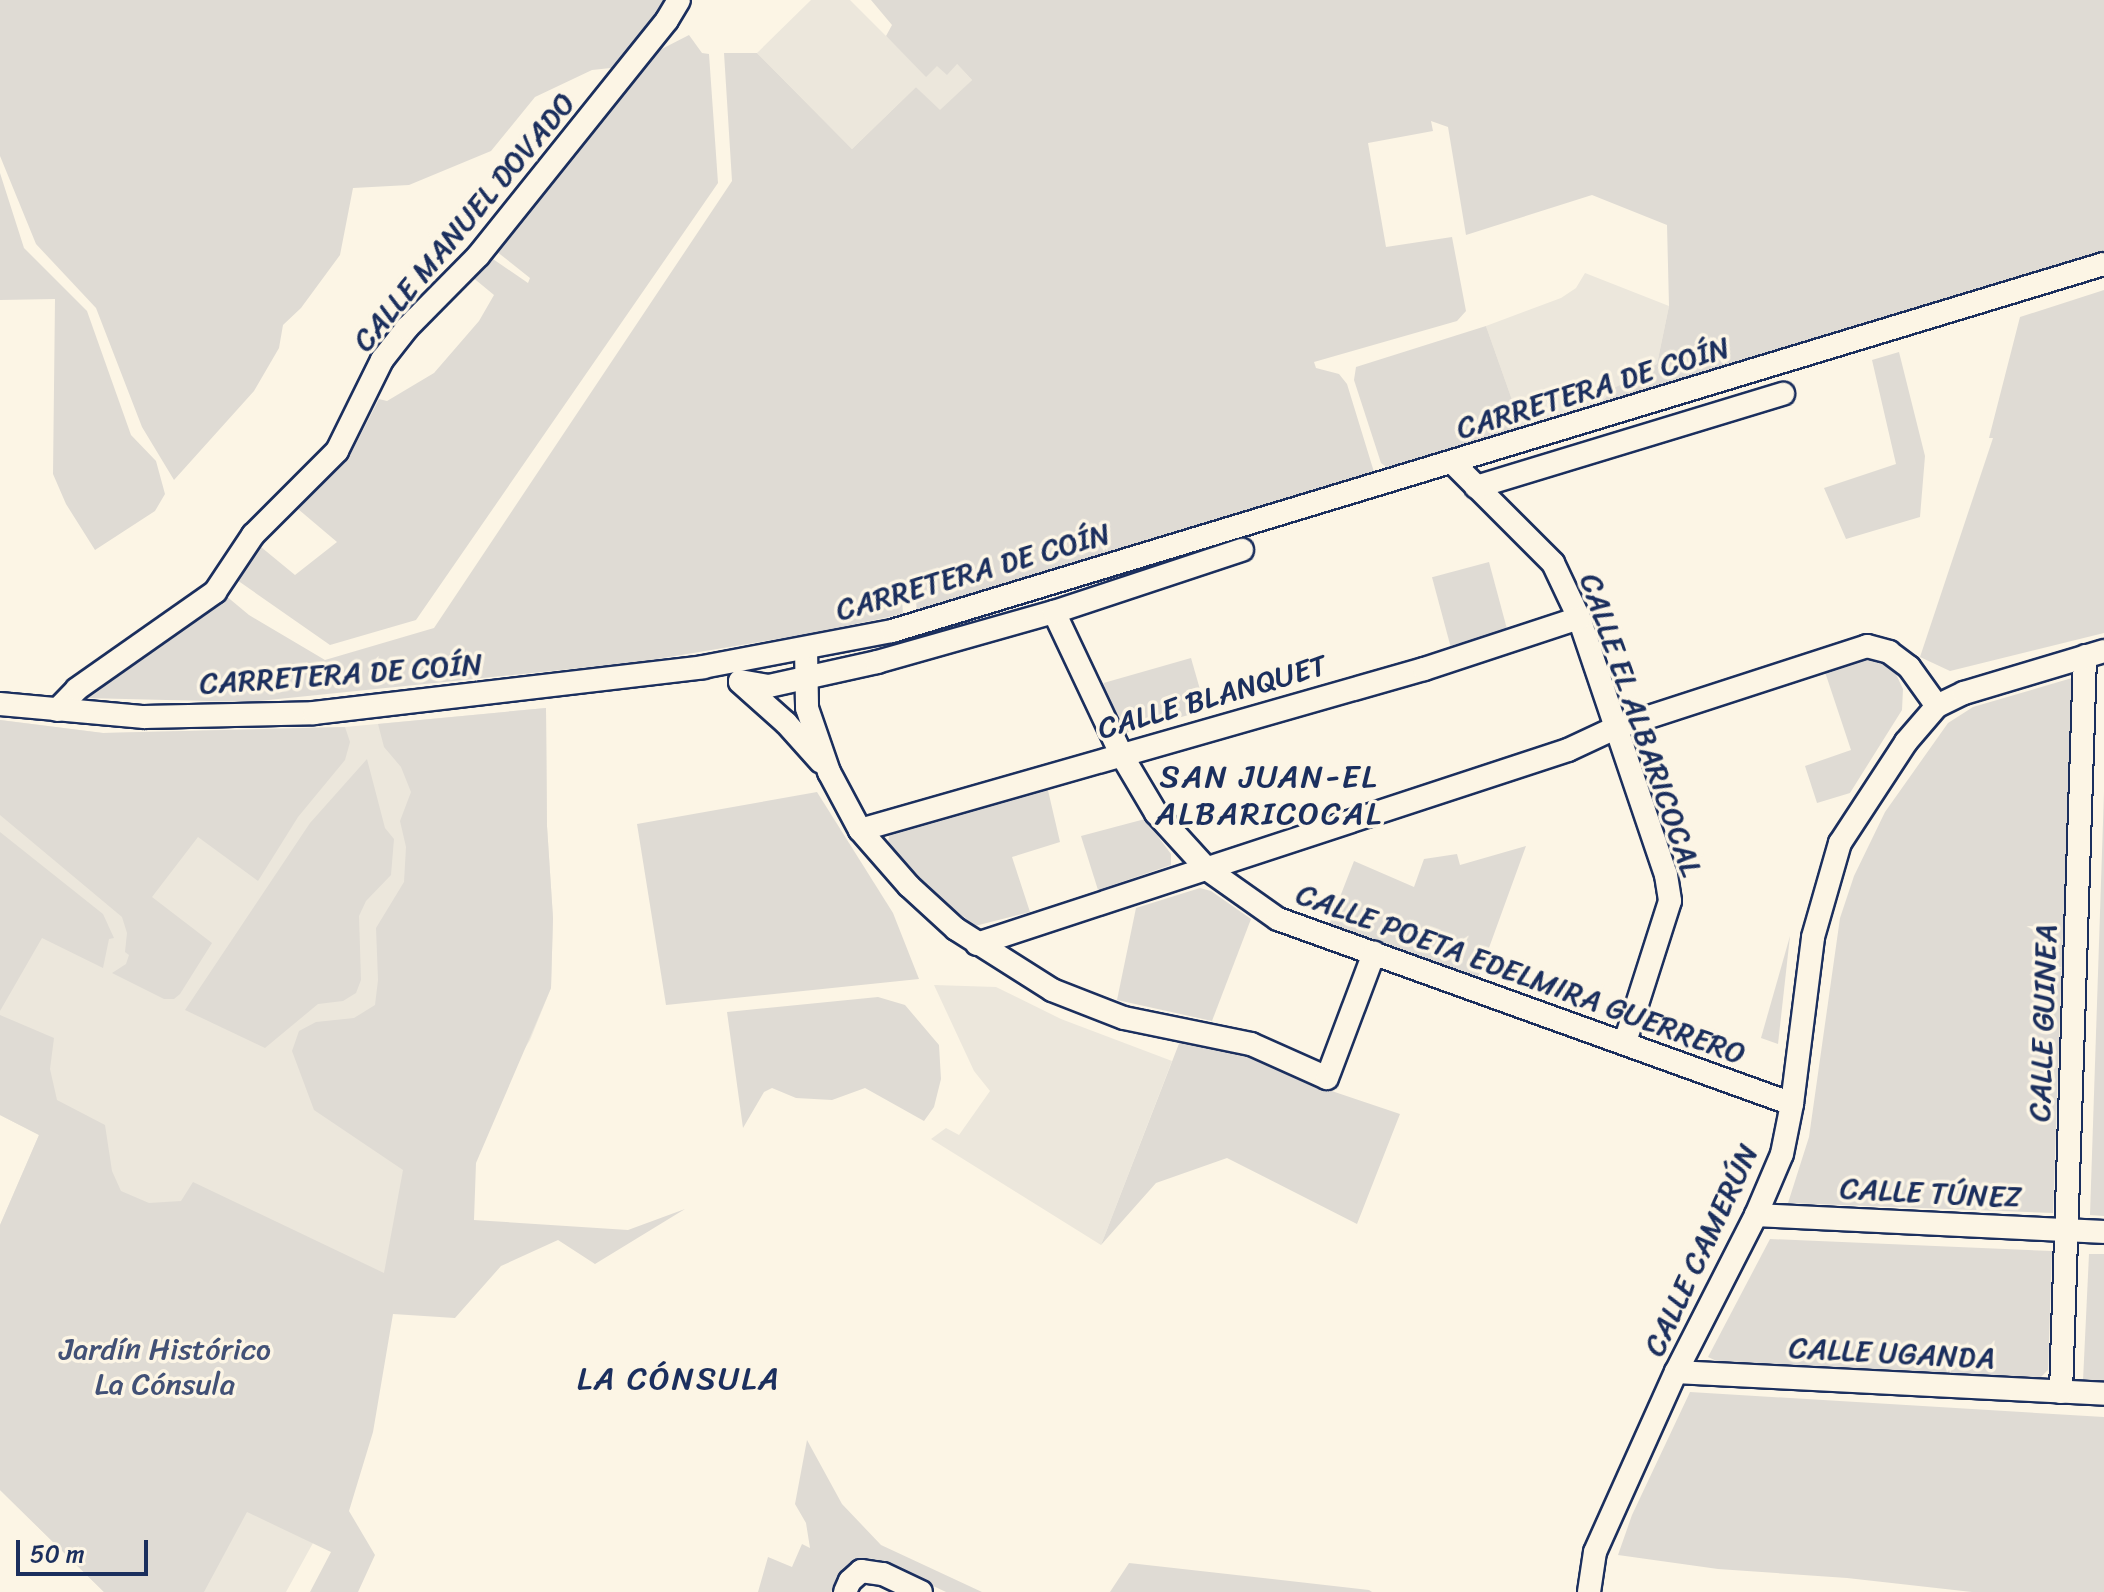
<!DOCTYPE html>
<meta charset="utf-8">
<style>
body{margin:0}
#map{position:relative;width:2104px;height:1592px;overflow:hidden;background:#fcf5e5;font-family:Sriracha,sans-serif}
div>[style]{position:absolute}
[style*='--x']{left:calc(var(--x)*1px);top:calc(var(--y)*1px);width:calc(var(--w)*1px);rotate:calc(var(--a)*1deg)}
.built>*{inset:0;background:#ece7dc}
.green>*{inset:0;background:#dfdbd4;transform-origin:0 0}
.roads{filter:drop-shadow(2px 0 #1b2f5e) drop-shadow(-2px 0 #1b2f5e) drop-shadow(0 2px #1b2f5e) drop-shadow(0 -2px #1b2f5e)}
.minor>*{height:22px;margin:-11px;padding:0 11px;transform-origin:11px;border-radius:11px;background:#fcf5e5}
span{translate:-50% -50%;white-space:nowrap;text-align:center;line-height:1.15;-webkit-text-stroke:7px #fcf5e5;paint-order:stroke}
.street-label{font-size:30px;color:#1b2f5e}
.park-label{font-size:30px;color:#425176}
.neighbourhood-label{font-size:32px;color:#1b2f5e;letter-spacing:2px}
.scale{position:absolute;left:16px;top:1540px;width:132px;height:36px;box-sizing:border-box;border:4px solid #1b2f5e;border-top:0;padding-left:10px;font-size:24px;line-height:28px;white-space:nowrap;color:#1b2f5e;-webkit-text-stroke:6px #fcf5e5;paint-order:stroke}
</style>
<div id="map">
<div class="built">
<div style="clip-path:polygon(811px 0,850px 0,926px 76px,937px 65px,957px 64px,972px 80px,940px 111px,916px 87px,852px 149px,757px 53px)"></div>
<div style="clip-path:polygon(1585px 273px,1669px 306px,1657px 364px,1614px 388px,1600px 404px,1522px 428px,1486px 326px,1561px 298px,1576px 288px)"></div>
<div style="clip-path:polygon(546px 708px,547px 826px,553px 918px,551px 988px,530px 1040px,385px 1274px,313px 1543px,286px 1592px,104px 1592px,0 1490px,0 1225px,39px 1135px,0 1115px,0 720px,103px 733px,345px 727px)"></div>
<div style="clip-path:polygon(934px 985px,996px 987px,1061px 1019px,1172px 1061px,1101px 1245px,931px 1139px,946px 1128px,959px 1135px,990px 1091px,974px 1071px)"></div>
</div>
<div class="green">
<div style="clip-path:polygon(0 0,667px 0,620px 67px,592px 70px,535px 97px,491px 151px,409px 185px,353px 188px,340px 255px,301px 308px,283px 325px,279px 348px,254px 391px,174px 480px,142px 427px,96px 308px,36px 244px,0 156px)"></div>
<div style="clip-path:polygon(871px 0,2104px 0,2104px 251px,1600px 404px,1614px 388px,1657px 364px,1669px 306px,1667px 225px,1592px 195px,1466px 235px,1448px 127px,1431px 121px,1433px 131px,1368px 143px,1386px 247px,1452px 237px,1466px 311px,1457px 321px,1314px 362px,1316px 368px,1339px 374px,1347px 384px,1374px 472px,917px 611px,915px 594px,902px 599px,903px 614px,808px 634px,639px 662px,249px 702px,84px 698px,81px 693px,189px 624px,225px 595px,249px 615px,325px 660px,434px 628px,732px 181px,724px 53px,757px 53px,852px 149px,916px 87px,940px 110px,972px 80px,957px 64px,947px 75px,937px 66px,926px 77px,886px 36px,892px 25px)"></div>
<div style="clip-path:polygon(689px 35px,702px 53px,709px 54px,718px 183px,416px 620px,330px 645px,237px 580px,261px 547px,295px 575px,337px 542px,298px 509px,348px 459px,379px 399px,387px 401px,434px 373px,479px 321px,494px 295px,471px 276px,490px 257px,528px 283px,530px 278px,496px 251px,652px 54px)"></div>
<div style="clip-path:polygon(0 173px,24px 248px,87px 311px,131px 435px,156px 461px,165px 494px,155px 511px,95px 550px,66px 504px,53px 474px,55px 299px,0 300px)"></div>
<div style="clip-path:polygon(2104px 290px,2104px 633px,1950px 671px,1920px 657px,1993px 438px,1989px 438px,2020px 317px)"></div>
<div style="clip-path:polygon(1486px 326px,1522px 428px,1389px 469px,1381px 463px,1354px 380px,1356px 367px)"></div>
<div style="clip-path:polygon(1899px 352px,1925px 456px,1920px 517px,1846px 539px,1824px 488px,1896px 464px,1872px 360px)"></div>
<div style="left:1489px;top:562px;width:71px;height:59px;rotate:75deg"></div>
<div style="left:1191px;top:658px;width:54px;height:91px;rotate:74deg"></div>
<div style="clip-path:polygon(1863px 658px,1888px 664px,1895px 672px,1903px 689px,1902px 710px,1850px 793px,1817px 803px,1805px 766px,1851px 750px,1824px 669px)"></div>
<div style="clip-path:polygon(2072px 678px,2053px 1213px,1788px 1203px,1809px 1137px,1840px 918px,1854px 876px,1885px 812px,1948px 723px,1973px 707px)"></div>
<div style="clip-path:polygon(546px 708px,547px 826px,553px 918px,551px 988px,476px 1163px,474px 1220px,628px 1230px,685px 1209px,595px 1264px,558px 1240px,501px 1266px,455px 1318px,393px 1314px,373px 1432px,349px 1511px,375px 1555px,358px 1592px,310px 1592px,331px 1552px,247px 1512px,204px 1592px,104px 1592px,0 1490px,0 1225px,39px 1135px,0 1115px,0 1015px,54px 1038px,50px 1069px,57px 1100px,105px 1125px,112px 1171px,121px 1191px,149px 1203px,181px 1201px,193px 1182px,384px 1273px,403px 1170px,314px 1110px,292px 1051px,299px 1031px,316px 1022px,354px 1018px,375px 1005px,378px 980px,376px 928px,404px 882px,406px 847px,400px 821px,411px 792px,401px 767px,384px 747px,378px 724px)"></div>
<div style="clip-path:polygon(0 720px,103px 733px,345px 727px,350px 742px,345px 760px,298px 817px,258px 881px,198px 837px,152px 897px,212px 943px,180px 994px,174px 999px,164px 999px,112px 973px,126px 964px,129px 955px,125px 952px,127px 933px,122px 917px,0 815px)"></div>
<div style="clip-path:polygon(367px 759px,385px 828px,394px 839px,391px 875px,366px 901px,359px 916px,361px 980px,356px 993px,343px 1001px,318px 1004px,265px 1048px,185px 1010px,310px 823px)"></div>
<div style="clip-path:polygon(1047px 786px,1060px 842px,1012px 857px,1030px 912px,975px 926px,924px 885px,888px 842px,890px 832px)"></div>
<div style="clip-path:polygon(817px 792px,893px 913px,919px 979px,666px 1005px,637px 824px)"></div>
<div style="clip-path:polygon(2104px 792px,2104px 1216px,2090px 1215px)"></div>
<div style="clip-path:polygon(1145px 819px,1171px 854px,1171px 865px,1098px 890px,1081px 836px)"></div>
<div style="clip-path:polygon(0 832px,103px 914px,114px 938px,109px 939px,103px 968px,42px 938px,0 1011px)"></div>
<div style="clip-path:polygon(1526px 846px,1478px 978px,1329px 925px,1354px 861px,1414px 887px,1424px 859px,1457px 854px,1460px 865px)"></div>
<div style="clip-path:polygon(1200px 888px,1211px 891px,1251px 919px,1212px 1021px,1117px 1000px,1136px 908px)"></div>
<div style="clip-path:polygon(1790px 936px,1778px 1044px,1761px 1038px)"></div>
<div style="clip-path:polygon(878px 997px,905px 1005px,939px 1045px,941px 1079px,934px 1107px,924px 1121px,865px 1088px,832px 1100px,796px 1098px,772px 1088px,764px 1092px,743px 1128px,727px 1012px)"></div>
<div style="clip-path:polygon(1180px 1041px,1239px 1052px,1302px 1081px,1400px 1114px,1357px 1224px,1227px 1158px,1156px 1183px,1101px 1245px)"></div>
<div style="clip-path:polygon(1770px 1239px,2052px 1251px,2048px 1370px,2040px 1378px,1721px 1363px,1708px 1357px)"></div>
<div style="clip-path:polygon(2089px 1254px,2104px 1254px,2104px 1382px,2083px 1381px)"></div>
<div style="clip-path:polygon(1690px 1392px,2104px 1417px,2104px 1592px,1972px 1592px,1847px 1578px,1718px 1569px,1618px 1555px,1632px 1515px)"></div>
<div style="clip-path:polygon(807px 1440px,842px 1504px,881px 1545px,982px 1592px,946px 1592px,876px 1559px,856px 1558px,841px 1571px,831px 1592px,758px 1592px,768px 1557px,792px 1567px,802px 1544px,810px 1548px,806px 1523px,795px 1504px)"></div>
<div style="clip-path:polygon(1129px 1563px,1369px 1590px,1372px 1592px,1110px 1592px)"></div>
</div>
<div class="roads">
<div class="minor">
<div style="--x:1452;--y:462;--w:143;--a:45"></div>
<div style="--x:1553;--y:563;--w:61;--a:64.7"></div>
<div style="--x:1579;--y:618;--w:271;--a:71.3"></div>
<div style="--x:1666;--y:875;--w:26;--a:81"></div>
<div style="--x:1670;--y:901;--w:148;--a:107.7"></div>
<div style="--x:1476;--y:487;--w:321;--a:-16.9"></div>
<div style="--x:1054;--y:612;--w:157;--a:64.7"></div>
<div style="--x:1121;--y:754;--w:69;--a:59.3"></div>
<div style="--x:1156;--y:813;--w:76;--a:47.7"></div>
<div style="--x:1207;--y:869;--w:87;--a:35.2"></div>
<div style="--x:1278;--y:919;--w:546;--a:19.79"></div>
<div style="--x:806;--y:648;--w:60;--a:89"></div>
<div style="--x:807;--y:708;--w:68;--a:71"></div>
<div style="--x:829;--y:772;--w:66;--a:61.9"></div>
<div style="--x:860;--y:830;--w:74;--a:48.8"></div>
<div style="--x:909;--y:886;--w:64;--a:42.5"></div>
<div style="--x:956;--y:929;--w:114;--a:32.4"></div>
<div style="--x:1052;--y:990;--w:77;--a:21.3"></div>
<div style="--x:1124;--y:1018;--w:130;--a:11.6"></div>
<div style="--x:1251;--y:1044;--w:83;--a:24.1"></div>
<div style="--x:1327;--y:1078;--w:134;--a:-69.4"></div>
<div style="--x:740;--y:681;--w:29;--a:10"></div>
<div style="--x:769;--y:686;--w:111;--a:-12.5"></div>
<div style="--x:877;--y:662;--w:184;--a:-15.8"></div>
<div style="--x:1054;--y:612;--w:198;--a:-18.3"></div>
<div style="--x:740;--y:682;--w:62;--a:41.7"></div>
<div style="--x:786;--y:723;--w:52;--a:48.1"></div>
<div style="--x:0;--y:704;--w:145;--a:5.2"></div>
<div style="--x:144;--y:717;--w:170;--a:-1.3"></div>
<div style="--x:314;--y:713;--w:392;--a:-6.7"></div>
<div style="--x:703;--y:667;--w:192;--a:-10.8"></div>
<div style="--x:892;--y:631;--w:1266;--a:-16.85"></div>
<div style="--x:57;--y:710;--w:29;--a:-46"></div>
<div style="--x:77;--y:689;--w:169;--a:-35.1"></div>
<div style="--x:215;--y:592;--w:69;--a:-56.3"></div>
<div style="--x:253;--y:535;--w:119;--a:-45"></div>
<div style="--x:337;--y:451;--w:102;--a:-63.7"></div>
<div style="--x:382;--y:360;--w:41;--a:-52"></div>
<div style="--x:407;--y:328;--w:101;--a:-45.4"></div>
<div style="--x:478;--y:256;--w:302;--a:-51.3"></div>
<div style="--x:667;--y:20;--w:23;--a:-59"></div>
<div style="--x:860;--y:830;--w:587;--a:-15.93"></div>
<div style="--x:1424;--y:669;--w:163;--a:-18.2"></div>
<div style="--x:977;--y:944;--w:622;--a:-18.17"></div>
<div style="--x:1568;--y:750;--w:52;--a:-25.1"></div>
<div style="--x:1615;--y:728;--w:265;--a:-18"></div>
<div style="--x:1867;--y:646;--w:23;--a:15"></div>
<div style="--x:1889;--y:652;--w:25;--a:37"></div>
<div style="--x:1909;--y:667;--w:48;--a:54.3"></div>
<div style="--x:1756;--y:1215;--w:348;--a:2.8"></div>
<div style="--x:1676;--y:1372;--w:429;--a:2.9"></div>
<div style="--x:2061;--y:1392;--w:736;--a:-88.13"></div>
<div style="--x:845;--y:1592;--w:12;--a:-66"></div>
<div style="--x:850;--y:1581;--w:15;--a:-42"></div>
<div style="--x:861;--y:1571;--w:22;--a:8"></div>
<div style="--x:883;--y:1574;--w:42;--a:25.3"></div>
<div style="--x:1589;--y:1592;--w:40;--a:-81.5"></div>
<div style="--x:1595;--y:1552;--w:197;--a:-65.8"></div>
<div style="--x:1676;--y:1372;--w:176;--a:-63"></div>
<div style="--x:1756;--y:1215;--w:66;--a:-66.9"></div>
<div style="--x:1782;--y:1154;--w:51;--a:-78.7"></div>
<div style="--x:1792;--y:1104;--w:168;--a:-82.8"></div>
<div style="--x:1813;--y:937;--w:98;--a:-74"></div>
<div style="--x:1840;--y:843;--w:121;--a:-56.8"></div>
<div style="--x:1906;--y:742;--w:48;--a:-49.3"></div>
<div style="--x:1937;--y:706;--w:30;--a:-26"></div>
<div style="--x:1964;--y:693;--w:146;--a:-16.7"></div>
</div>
</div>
<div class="street-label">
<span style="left:464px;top:222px;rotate:-50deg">CALLE MANUEL DOVADO</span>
<span style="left:1593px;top:388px;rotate:-17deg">CARRETERA DE COÍN</span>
<span style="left:973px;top:572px;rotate:-16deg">CARRETERA DE COÍN</span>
<span style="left:341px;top:674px;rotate:-4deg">CARRETERA DE COÍN</span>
<span style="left:1212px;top:697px;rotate:-16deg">CALLE BLANQUET</span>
<span style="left:1641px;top:725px;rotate:71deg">CALLE EL ALBARICOCAL</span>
<span style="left:1521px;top:974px;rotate:20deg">CALLE POETA EDELMIRA GUERRERO</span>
<span style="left:2043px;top:1023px;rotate:-88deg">CALLE GUINEA</span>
<span style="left:1931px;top:1193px;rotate:3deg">CALLE TÚNEZ</span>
<span style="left:1701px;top:1250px;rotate:-65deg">CALLE CAMERÚN</span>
<span style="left:1892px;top:1353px;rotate:3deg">CALLE UGANDA</span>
</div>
<div class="park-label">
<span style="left:165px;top:1366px">Jardín Histórico<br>La Cónsula</span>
</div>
<div class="neighbourhood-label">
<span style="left:1269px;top:796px">SAN JUAN-EL<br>ALBARICOCAL</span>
<span style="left:679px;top:1379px">LA CÓNSULA</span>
</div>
<div class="scale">50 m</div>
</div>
